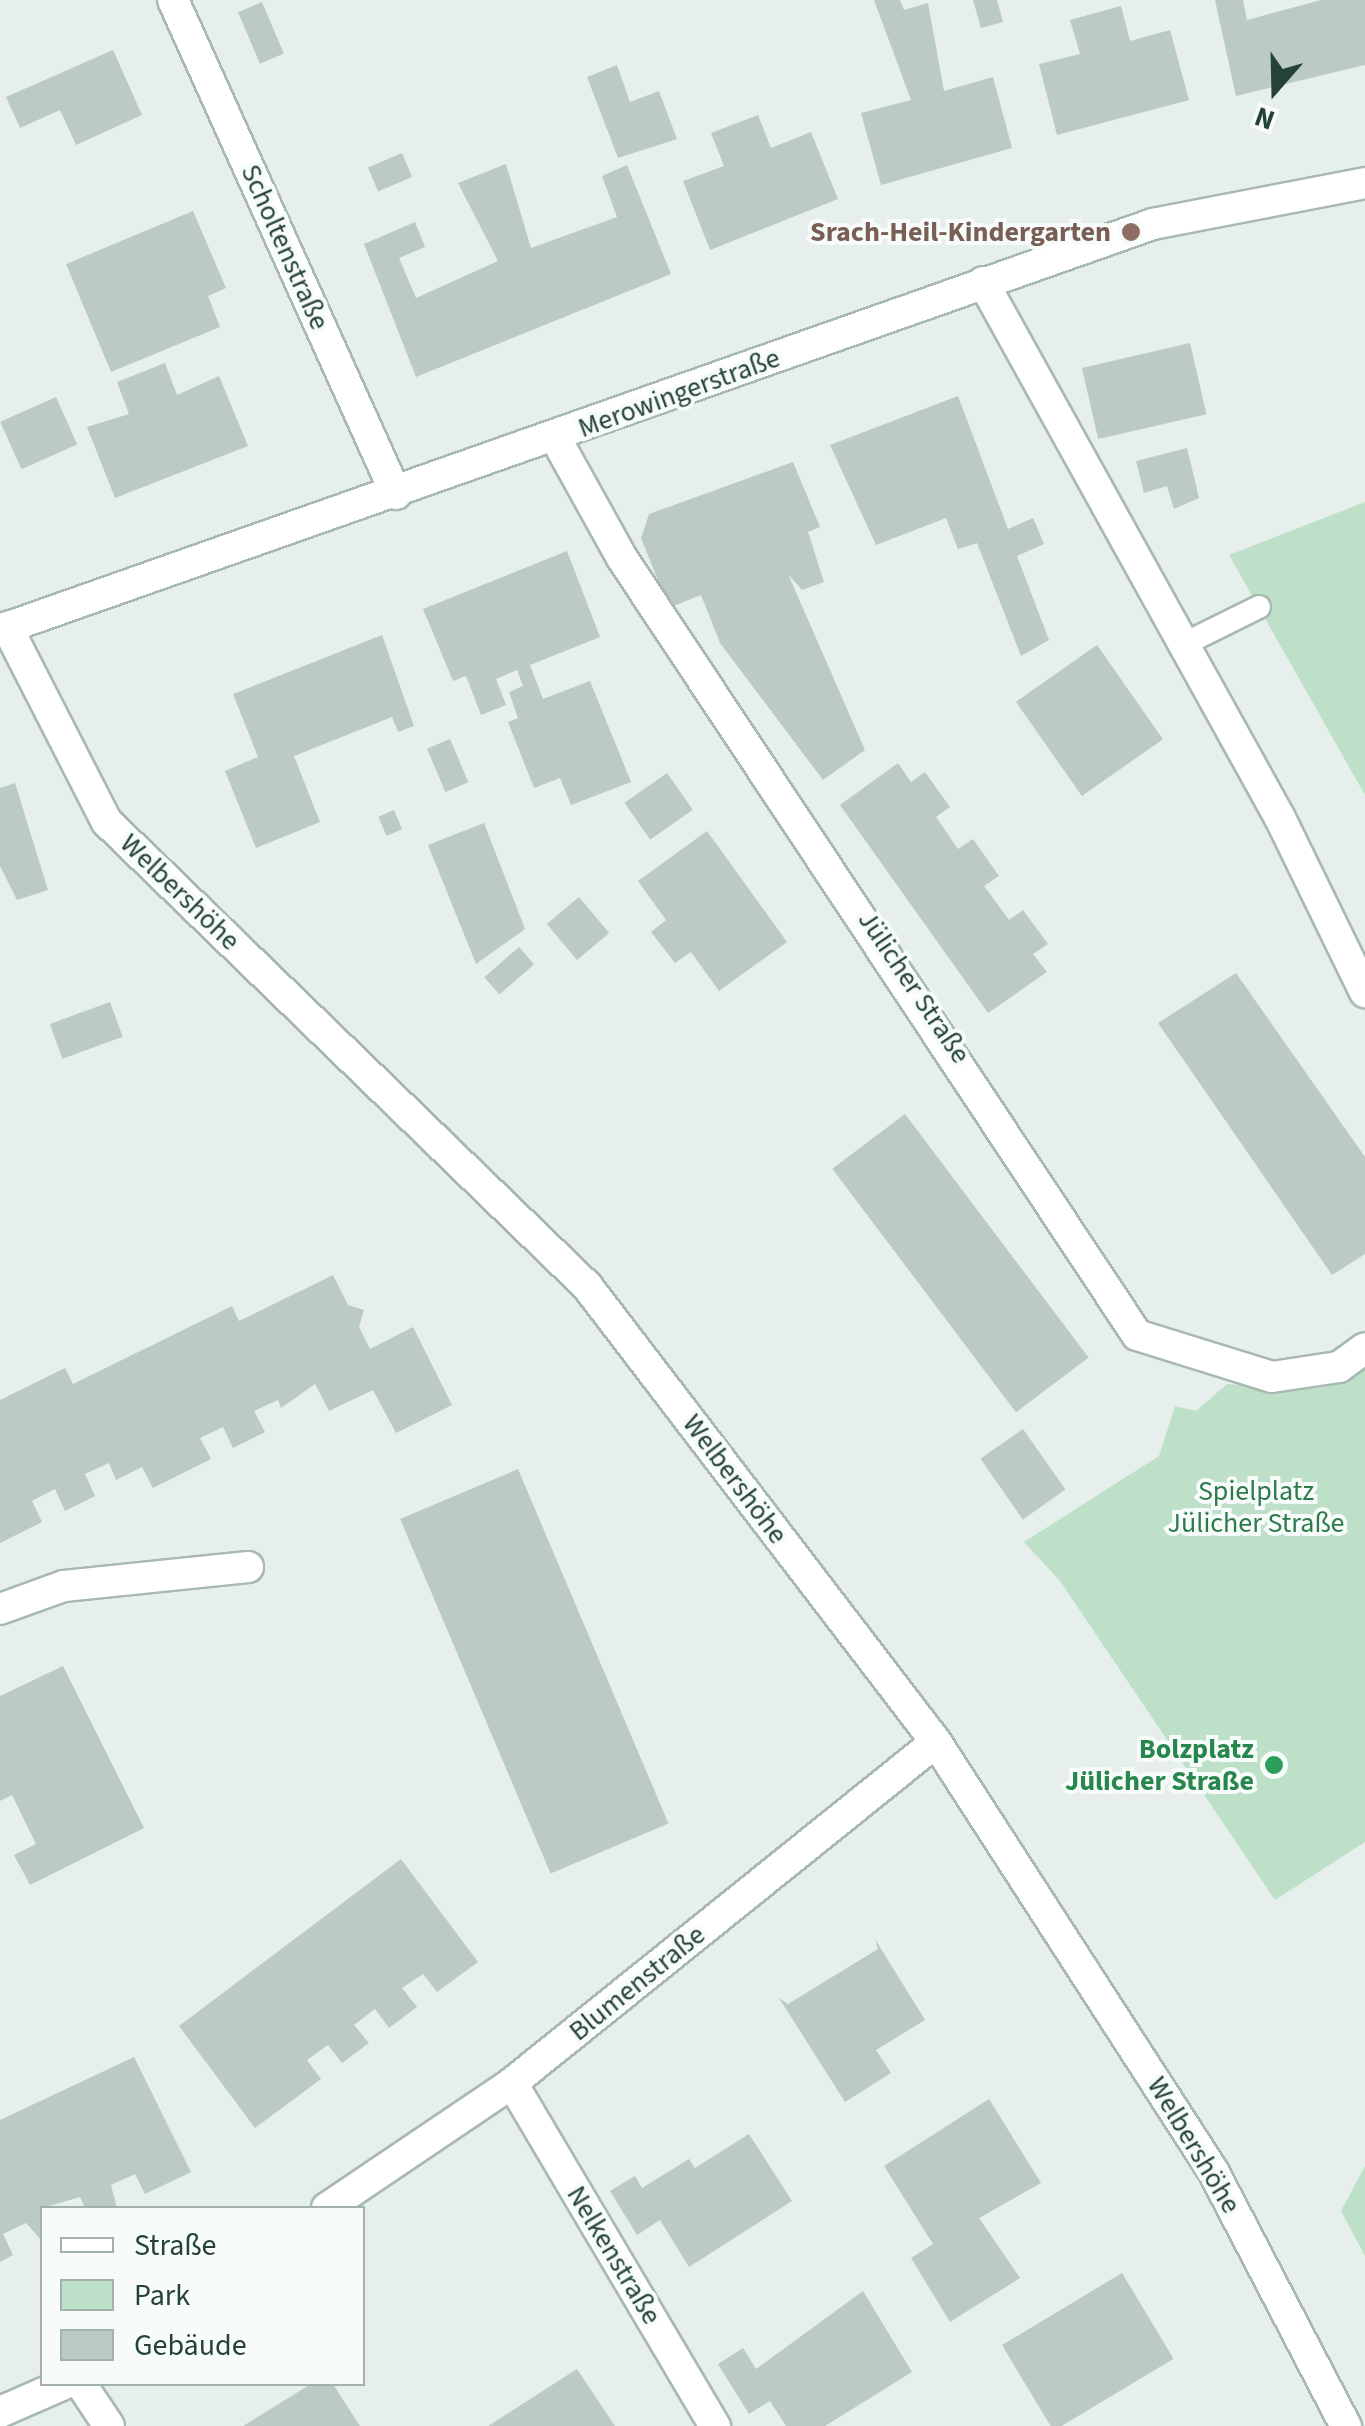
<!DOCTYPE html>
<meta charset="utf-8">
<style>
body{margin:0}
#map{position:relative;width:1365px;height:2426px;overflow:hidden;background:#e6efeb;font-family:"Source Sans 3",sans-serif}
div>[style]{position:absolute}
[style*='--x']{left:calc(var(--x)*1px);top:calc(var(--y)*1px);width:calc(var(--w)*1px);rotate:calc(var(--a)*1deg)}
.green>*{inset:0;background:#bfe0c8}
.building>*{inset:0;background:#bbcac4;transform-origin:0 0}
.roads{filter:drop-shadow(2px 0 #a8b8b2) drop-shadow(-2px 0 #a8b8b2) drop-shadow(0 2px #a8b8b2) drop-shadow(0 -2px #a8b8b2)}
.lane>*{height:22px;margin:-11px;padding:0 11px;transform-origin:11px;border-radius:11px;background:#fff}
.street>*{height:30px;margin:-15px;padding:0 15px;transform-origin:15px;border-radius:15px;background:#fff}
.secondary>*{height:30px;margin:-15px;padding:0 15px;transform-origin:15px;border-radius:15px;background:#fff}
.dots>*{width:28px;height:28px;translate:-50% -50%;box-sizing:border-box;border:5px solid #f7fbf9;border-radius:50%}
span{translate:-50% -50%;white-space:nowrap;text-align:center;line-height:1.15;-webkit-text-stroke:8px #f7fbf9;paint-order:stroke}
.education-label{font-size:28px;color:#785e54;font-weight:700}
.right{translate:-100% -50%;text-align:right}
.street-label{font-size:28px;color:#24423a}
.park-label{font-size:28px;color:#2d7a4b}
.leisure-label{font-size:28px;color:#27864d;font-weight:700}
.legend{position:absolute;left:40px;top:2206px;width:325px;height:180px;box-sizing:border-box;background:#f7fbf9;border:2px solid #a3b1ad;margin:0;padding:12px 18px;list-style:none;font-size:30px;color:#24423a}
.legend li{display:flex;align-items:center;gap:20px;height:50px}
.legend b{width:50px;border:2px solid #a3b1ad}
.north{position:absolute;left:1225px;top:40px;width:100px;height:100px;-webkit-text-stroke:8px #f7fbf9;paint-order:stroke;rotate:200deg;font-size:28px;font-weight:700;line-height:40px;text-align:center;color:#24423a}
.north::after{content:'';display:block;margin:auto;width:35px;height:45px;background:#24423a;clip-path:polygon(50% 0,100% 100%,50% 72%,0 100%)}
</style>
<div id="map">
<div class="green">
<div style="clip-path:polygon(1365px 502px,1365px 795px,1229px 555px)"></div>
<div style="clip-path:polygon(1365px 1363px,1365px 1842px,1275px 1900px,1060px 1581px,1024px 1542px,1159px 1456px,1175px 1406px,1196px 1411px,1227px 1384px,1275px 1387px)"></div>
<div style="clip-path:polygon(1365px 2166px,1365px 2256px,1341px 2211px)"></div>
</div>
<div class="building">
<div style="clip-path:polygon(874px 0,900px 0,904px 10px,928px 3px,944px 91px,993px 77px,1012px 148px,881px 185px,861px 113px,911px 100px)"></div>
<div style="clip-path:polygon(973px 0,997px 0,1003px 22px,981px 28px)"></div>
<div style="clip-path:polygon(1215px 0,1243px 0,1247px 20px,1321px 0,1365px 0,1365px 65px,1236px 96px)"></div>
<div style="left:262px;top:2px;width:56px;height:26px;rotate:67deg"></div>
<div style="clip-path:polygon(1121px 6px,1130px 41px,1170px 30px,1189px 100px,1057px 135px,1039px 64px,1080px 54px,1070px 20px)"></div>
<div style="clip-path:polygon(113px 50px,142px 115px,76px 145px,60px 110px,20px 128px,6px 97px)"></div>
<div style="clip-path:polygon(617px 65px,630px 102px,659px 91px,677px 139px,618px 158px,587px 77px)"></div>
<div style="clip-path:polygon(758px 115px,771px 148px,811px 132px,838px 199px,710px 250px,683px 181px,724px 166px,711px 133px)"></div>
<div style="left:402px;top:153px;width:26px;height:37px;rotate:67deg"></div>
<div style="clip-path:polygon(506px 164px,531px 248px,617px 217px,602px 176px,627px 165px,671px 274px,416px 377px,364px 244px,415px 222px,425px 247px,399px 258px,416px 298px,498px 261px,458px 183px)"></div>
<div style="clip-path:polygon(193px 211px,226px 288px,208px 296px,220px 327px,111px 372px,66px 264px)"></div>
<div style="left:1190px;top:343px;width:73px;height:111px;rotate:77deg"></div>
<div style="clip-path:polygon(165px 363px,177px 395px,219px 376px,248px 446px,115px 498px,87px 427px,129px 414px,117px 382px)"></div>
<div style="clip-path:polygon(958px 396px,1008px 529px,1033px 518px,1044px 544px,1017px 556px,1049px 640px,1021px 656px,977px 543px,958px 549px,946px 518px,876px 545px,830px 445px)"></div>
<div style="left:56px;top:397px;width:52px;height:61px;rotate:66deg"></div>
<div style="clip-path:polygon(1187px 448px,1199px 498px,1174px 509px,1167px 486px,1144px 493px,1136px 461px)"></div>
<div style="clip-path:polygon(793px 462px,820px 527px,808px 532px,824px 582px,802px 590px,788px 574px,865px 750px,823px 780px,720px 643px,701px 595px,669px 608px,641px 538px,649px 514px)"></div>
<div style="clip-path:polygon(567px 551px,600px 637px,530px 665px,543px 699px,590px 681px,631px 782px,571px 805px,560px 778px,534px 788px,508px 722px,518px 718px,509px 692px,523px 686px,517px 670px,496px 679px,506px 705px,481px 715px,466px 676px,453px 681px,423px 609px)"></div>
<div style="clip-path:polygon(382px 635px,414px 726px,398px 732px,392px 717px,294px 756px,320px 822px,256px 848px,225px 771px,258px 757px,233px 694px)"></div>
<div style="left:1097px;top:645px;width:115px;height:99px;rotate:55deg"></div>
<div style="left:450px;top:739px;width:47px;height:25px;rotate:67deg"></div>
<div style="clip-path:polygon(898px 763px,911px 782px,925px 772px,950px 807px,936px 817px,958px 849px,973px 839px,999px 876px,984px 886px,1009px 920px,1023px 910px,1048px 944px,1033px 954px,1047px 972px,988px 1013px,840px 805px)"></div>
<div style="left:667px;top:773px;width:45px;height:52px;rotate:55deg"></div>
<div style="clip-path:polygon(15px 783px,48px 890px,17px 900px,0 866px,0 788px)"></div>
<div style="left:394px;top:810px;width:21px;height:17px;rotate:67deg"></div>
<div style="clip-path:polygon(484px 823px,525px 929px,476px 964px,428px 845px)"></div>
<div style="clip-path:polygon(707px 831px,787px 942px,719px 991px,691px 952px,675px 963px,651px 932px,666px 920px,638px 881px)"></div>
<div style="left:579px;top:897px;width:47px;height:42px;rotate:50deg"></div>
<div style="left:519px;top:947px;width:23px;height:46px;rotate:49deg"></div>
<div style="clip-path:polygon(1236px 973px,1365px 1157px,1365px 1254px,1332px 1275px,1158px 1023px)"></div>
<div style="left:110px;top:1002px;width:37px;height:64px;rotate:70deg"></div>
<div style="left:905px;top:1114px;width:305px;height:91px;rotate:53deg"></div>
<div style="clip-path:polygon(333px 1275px,348px 1305px,364px 1310px,359px 1327px,370px 1349px,413px 1327px,452px 1405px,396px 1433px,373px 1390px,329px 1411px,315px 1384px,281px 1408px,278px 1400px,254px 1411px,265px 1432px,233px 1448px,223px 1427px,200px 1438px,211px 1459px,153px 1488px,142px 1467px,116px 1480px,109px 1463px,85px 1474px,95px 1496px,65px 1511px,55px 1489px,32px 1501px,42px 1522px,0 1543px,0 1400px,65px 1368px,73px 1384px,232px 1306px,239px 1321px)"></div>
<div style="left:1023px;top:1429px;width:74px;height:52px;rotate:55deg"></div>
<div style="left:518px;top:1469px;width:385px;height:128px;rotate:67deg"></div>
<div style="clip-path:polygon(63px 1666px,144px 1828px,30px 1885px,14px 1855px,36px 1844px,12px 1795px,0 1801px,0 1696px)"></div>
<div style="clip-path:polygon(401px 1859px,478px 1962px,437px 1992px,423px 1974px,402px 1988px,417px 2007px,389px 2028px,375px 2009px,354px 2025px,369px 2043px,342px 2063px,328px 2045px,307px 2060px,321px 2079px,255px 2128px,179px 2026px)"></div>
<div style="clip-path:polygon(875px 1939px,925px 2020px,876px 2050px,891px 2073px,845px 2102px,779px 1998px,788px 2004px,878px 1949px)"></div>
<div style="clip-path:polygon(134px 2057px,191px 2172px,145px 2194px,135px 2174px,111px 2185px,117px 2208px,85px 2208px,80px 2197px,42px 2208px,42px 2241px,26px 2223px,3px 2234px,13px 2255px,0 2262px,0 2120px)"></div>
<div style="clip-path:polygon(989px 2099px,1041px 2183px,979px 2218px,1020px 2278px,950px 2322px,911px 2258px,933px 2244px,884px 2166px)"></div>
<div style="clip-path:polygon(749px 2134px,792px 2201px,689px 2267px,660px 2220px,637px 2235px,610px 2191px,635px 2176px,642px 2188px,689px 2159px,695px 2168px)"></div>
<div style="left:1122px;top:2273px;width:100px;height:140px;rotate:59deg"></div>
<div style="clip-path:polygon(863px 2291px,912px 2372px,825px 2426px,786px 2426px,770px 2401px,749px 2414px,718px 2364px,743px 2348px,756px 2369px)"></div>
<div style="clip-path:polygon(577px 2369px,615px 2426px,488px 2426px)"></div>
<div style="clip-path:polygon(311px 2384px,333px 2384px,360px 2426px,243px 2426px)"></div>
</div>
<div class="roads">
<div class="lane">
<div style="--x:1180;--y:646;--w:88;--a:-26.3"></div>
</div>
<div class="street">
<div style="--x:173;--y:0;--w:542;--a:65.7"></div>
<div style="--x:983;--y:282;--w:613;--a:61.01"></div>
<div style="--x:1280;--y:818;--w:194;--a:64"></div>
<div style="--x:556;--y:439;--w:136;--a:61"></div>
<div style="--x:622;--y:558;--w:932;--a:56.46"></div>
<div style="--x:1137;--y:1335;--w:141;--a:17.3"></div>
<div style="--x:1272;--y:1377;--w:68;--a:-8.5"></div>
<div style="--x:1339;--y:1367;--w:32;--a:-36"></div>
<div style="--x:7;--y:627;--w:219;--a:62.9"></div>
<div style="--x:107;--y:822;--w:668;--a:44.03"></div>
<div style="--x:587;--y:1286;--w:574;--a:52.57"></div>
<div style="--x:936;--y:1742;--w:511;--a:57.15"></div>
<div style="--x:1213;--y:2171;--w:288;--a:62.5"></div>
<div style="--x:0;--y:1609;--w:68;--a:-19.8"></div>
<div style="--x:64;--y:1586;--w:185;--a:-5.9"></div>
<div style="--x:512;--y:2083;--w:399;--a:59.4"></div>
<div style="--x:327;--y:2208;--w:223;--a:-34"></div>
<div style="--x:512;--y:2083;--w:544;--a:-38.81"></div>
<div style="--x:81;--y:2384;--w:50;--a:56.3"></div>
<div style="--x:0;--y:2412;--w:70;--a:-23.6"></div>
</div>
<div class="secondary">
<div style="--x:0;--y:630;--w:1222;--a:-19.4"></div>
<div style="--x:1153;--y:224;--w:216;--a:-10.9"></div>
</div>
</div>
<div class="dots">
<div style="left:1131px;top:232px;background:#8d6e63"></div>
<div style="left:1274px;top:1765px;background:#2e9e5b"></div>
</div>
<div class="education-label">
<span class="right" style="left:1111px;top:232px">Srach-Heil-Kindergarten</span>
</div>
<div class="street-label">
<span style="left:285px;top:247px;rotate:66deg">Scholtenstraße</span>
<span style="left:679px;top:393px;rotate:-20deg">Merowingerstraße</span>
<span style="left:180px;top:892px;rotate:44deg">Welbershöhe</span>
<span style="left:914px;top:987px;rotate:56deg">Jülicher Straße</span>
<span style="left:735px;top:1479px;rotate:53deg">Welbershöhe</span>
<span style="left:637px;top:1983px;rotate:-39deg">Blumenstraße</span>
<span style="left:1194px;top:2145px;rotate:59deg">Welbershöhe</span>
<span style="left:614px;top:2255px;rotate:59deg">Nelkenstraße</span>
</div>
<div class="park-label">
<span style="left:1256px;top:1507px">Spielplatz<br>Jülicher Straße</span>
</div>
<div class="leisure-label">
<span class="right" style="left:1254px;top:1765px">Bolzplatz<br>Jülicher Straße</span>
</div>
<ul class="legend">
<li><b style="height:12px;background:#fff"></b>Straße</li>
<li><b style="height:28px;background:#bfe0c8"></b>Park</li>
<li><b style="height:28px;background:#bbcac4"></b>Gebäude</li>
</ul>
<div class="north">N</div>
</div>
